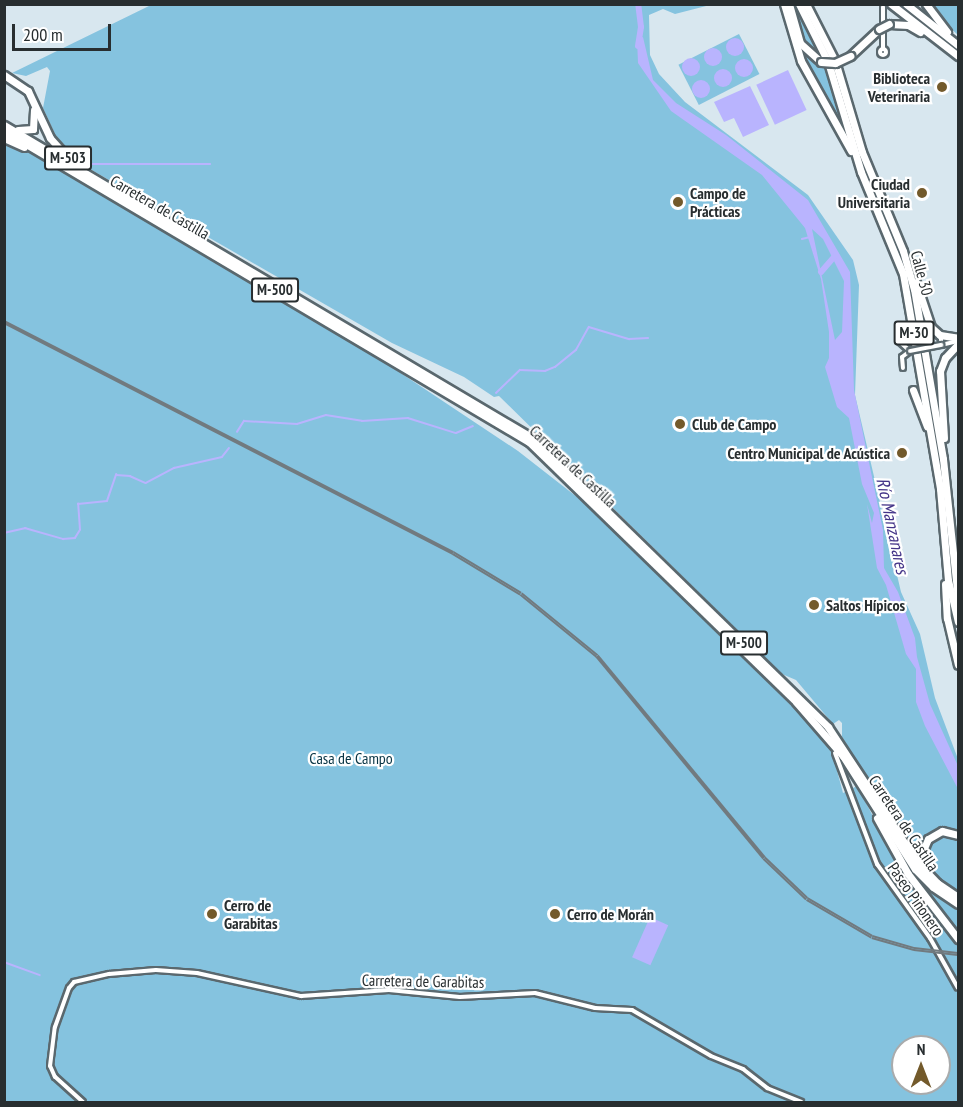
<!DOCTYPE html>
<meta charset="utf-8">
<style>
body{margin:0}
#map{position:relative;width:963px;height:1107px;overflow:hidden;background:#d8e7ef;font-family:"PT Sans Narrow",sans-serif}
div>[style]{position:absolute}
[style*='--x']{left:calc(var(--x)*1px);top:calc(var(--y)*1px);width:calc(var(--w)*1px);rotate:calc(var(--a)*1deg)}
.green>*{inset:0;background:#85c3df;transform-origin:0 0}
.water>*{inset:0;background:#b9b4fe;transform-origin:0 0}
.round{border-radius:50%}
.stream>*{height:1.5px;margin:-0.75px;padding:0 0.75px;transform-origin:0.75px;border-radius:0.75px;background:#b9b4fe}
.river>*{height:6px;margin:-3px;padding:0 3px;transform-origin:3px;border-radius:3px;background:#b9b4fe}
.roads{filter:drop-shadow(2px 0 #5a686e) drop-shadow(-2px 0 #5a686e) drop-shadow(0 2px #5a686e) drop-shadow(0 -2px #5a686e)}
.minor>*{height:4px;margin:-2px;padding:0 2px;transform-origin:2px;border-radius:2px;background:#fff}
.minor>.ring{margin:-2px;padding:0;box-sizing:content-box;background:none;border:4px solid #fff;border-radius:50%}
.highway>*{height:7px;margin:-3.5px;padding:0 3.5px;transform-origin:3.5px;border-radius:3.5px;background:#fff}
.rail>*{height:4px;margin-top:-2px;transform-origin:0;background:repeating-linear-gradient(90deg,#fff 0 4.5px,#717a7f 0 9px);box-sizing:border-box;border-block:2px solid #717a7f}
.bridges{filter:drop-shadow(2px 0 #5a686e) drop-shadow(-2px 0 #5a686e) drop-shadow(0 2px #5a686e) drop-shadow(0 -2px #5a686e)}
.minor-bridge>*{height:4px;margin:-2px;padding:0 2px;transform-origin:2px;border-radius:2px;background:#fff}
.highway-bridge>*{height:7px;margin:-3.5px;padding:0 3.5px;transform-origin:3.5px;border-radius:3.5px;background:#fff}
.dots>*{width:16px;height:16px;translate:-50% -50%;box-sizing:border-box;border:3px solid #fff;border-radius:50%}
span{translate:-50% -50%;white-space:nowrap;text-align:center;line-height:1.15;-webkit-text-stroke:4.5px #fff;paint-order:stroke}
.shield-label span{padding:2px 4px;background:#fff;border:2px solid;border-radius:4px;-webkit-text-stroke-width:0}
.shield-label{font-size:15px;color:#282e30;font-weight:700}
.poi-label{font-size:16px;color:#282e30;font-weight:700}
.right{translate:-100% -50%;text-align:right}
.left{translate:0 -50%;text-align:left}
.street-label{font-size:16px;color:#282e30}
.park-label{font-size:16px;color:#083444}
.water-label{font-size:18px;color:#443488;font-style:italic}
.frame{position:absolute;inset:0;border:6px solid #282e30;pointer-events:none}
.north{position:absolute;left:891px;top:1035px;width:60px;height:60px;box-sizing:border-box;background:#fff;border:2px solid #a9abac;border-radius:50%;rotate:0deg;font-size:16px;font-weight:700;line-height:24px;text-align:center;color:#282e30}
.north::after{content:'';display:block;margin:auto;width:21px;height:27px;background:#735a2b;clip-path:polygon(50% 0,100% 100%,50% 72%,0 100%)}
.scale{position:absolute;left:12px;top:24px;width:99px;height:27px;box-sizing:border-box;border:3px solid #282e30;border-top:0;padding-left:8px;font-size:18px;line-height:21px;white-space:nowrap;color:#282e30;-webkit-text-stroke:4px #fff;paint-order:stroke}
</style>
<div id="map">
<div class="green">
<div style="clip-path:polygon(151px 5px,710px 5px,675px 14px,663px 9px,649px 15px,650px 55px,659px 74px,685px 102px,808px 195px,853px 260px,859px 285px,855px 395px,901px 592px,920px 634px,935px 698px,958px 759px,958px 893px,919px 861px,842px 737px,842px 723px,839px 720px,833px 724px,796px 680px,782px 674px,499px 396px,494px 397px,464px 377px,392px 343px,76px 161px,61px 147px,43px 108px,50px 71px,47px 67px,26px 76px,12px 73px)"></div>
<div style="clip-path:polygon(793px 5px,821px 57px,844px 128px,807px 69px,797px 38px)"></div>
<div style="clip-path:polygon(931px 5px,958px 5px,958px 35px,938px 17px)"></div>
<div style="left:739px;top:34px;width:45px;height:68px;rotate:63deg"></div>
<div style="clip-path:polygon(evenodd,5px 141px,40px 158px,49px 167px,55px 167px,330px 326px,518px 451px,591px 508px,793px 703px,791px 705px,831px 748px,843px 793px,857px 786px,884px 837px,933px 891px,958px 909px,958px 1102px,5px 1102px,5px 141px,903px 1047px,939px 1047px,939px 1083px,903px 1083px,903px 1047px)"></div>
</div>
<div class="water">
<div style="clip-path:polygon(evenodd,643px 37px,653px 80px,676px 103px,726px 135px,808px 200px,850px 272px,854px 390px,883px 530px,884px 568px,898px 592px,915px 638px,917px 657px,930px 704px,958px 766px,958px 789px,925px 726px,916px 702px,916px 669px,906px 654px,886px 585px,877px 568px,867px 504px,872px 523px,874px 513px,862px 484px,849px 418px,837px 407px,825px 367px,829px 358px,829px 332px,821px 279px,805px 228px,762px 175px,671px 111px,638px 63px,637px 39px,643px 37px,812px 229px,823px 239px,844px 281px,842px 332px,835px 340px,812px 229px)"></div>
<div class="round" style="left:726px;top:38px;width:18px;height:18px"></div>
<div class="round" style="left:704px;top:48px;width:18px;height:18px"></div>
<div class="round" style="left:682px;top:58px;width:18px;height:18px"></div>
<div class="round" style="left:735px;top:59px;width:18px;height:18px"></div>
<div class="round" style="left:714px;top:69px;width:18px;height:18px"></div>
<div style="left:788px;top:70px;width:44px;height:35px;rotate:65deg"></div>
<div class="round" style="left:692px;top:80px;width:18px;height:18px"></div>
<div style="clip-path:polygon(750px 86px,769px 125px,743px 137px,734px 118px,724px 122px,714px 102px)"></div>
<div style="left:650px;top:917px;width:20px;height:44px;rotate:24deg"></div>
</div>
<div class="stream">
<div style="--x:87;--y:164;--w:123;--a:0"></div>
<div style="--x:802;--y:239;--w:8;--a:-14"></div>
<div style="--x:496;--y:393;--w:33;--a:-44"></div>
<div style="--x:520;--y:370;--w:25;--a:2"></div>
<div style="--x:545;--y:371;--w:11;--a:-22"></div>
<div style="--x:555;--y:367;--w:27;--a:-39"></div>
<div style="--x:576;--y:350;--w:26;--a:-61"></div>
<div style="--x:589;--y:327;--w:42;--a:16.7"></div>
<div style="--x:629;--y:339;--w:19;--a:-3"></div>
<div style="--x:237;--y:432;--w:13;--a:-58"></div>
<div style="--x:244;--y:421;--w:53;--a:3.2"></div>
<div style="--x:297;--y:424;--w:30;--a:-17"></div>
<div style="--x:326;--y:415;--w:36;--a:9"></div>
<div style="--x:362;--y:421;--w:46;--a:-3.7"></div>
<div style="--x:408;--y:418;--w:50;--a:17.4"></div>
<div style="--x:456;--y:433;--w:18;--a:-22"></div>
<div style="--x:4;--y:533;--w:22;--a:-13"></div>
<div style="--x:25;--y:528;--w:40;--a:16"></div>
<div style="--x:63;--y:539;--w:12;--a:-5"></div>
<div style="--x:75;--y:538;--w:9;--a:-58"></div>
<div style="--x:80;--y:530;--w:26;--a:-94"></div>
<div style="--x:78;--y:504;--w:29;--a:-6"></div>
<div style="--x:107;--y:501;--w:28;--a:-71"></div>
<div style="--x:116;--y:475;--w:14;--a:4"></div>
<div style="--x:130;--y:476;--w:17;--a:24"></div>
<div style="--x:146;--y:483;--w:32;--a:-28"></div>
<div style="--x:174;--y:468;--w:49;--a:-12.9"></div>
<div style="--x:222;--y:457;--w:11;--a:-52"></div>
<div style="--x:4;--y:962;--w:38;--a:20"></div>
</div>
<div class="river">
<div style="--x:638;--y:46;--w:19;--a:-81"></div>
<div style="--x:641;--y:27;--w:23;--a:-97"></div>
<div style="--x:821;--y:272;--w:23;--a:-49"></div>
</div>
<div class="roads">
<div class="minor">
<div style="--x:883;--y:7;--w:42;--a:90"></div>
<div class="ring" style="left:880px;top:49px;width:2px;height:2px"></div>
<div style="--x:898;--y:333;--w:9;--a:77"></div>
<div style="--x:900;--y:342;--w:13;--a:42"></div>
<div style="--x:910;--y:351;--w:10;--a:143"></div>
<div style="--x:902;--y:357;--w:11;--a:85"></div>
<div style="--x:941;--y:335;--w:10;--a:90"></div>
<div style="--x:941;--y:345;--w:17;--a:-13"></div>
<div style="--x:835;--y:753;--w:119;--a:69.3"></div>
<div style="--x:877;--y:864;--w:91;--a:54.4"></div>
<div style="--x:930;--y:938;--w:57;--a:60.8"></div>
<div style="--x:83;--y:1102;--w:38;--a:-138"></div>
<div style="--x:55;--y:1077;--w:12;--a:-114"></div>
<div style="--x:50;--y:1066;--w:39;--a:-83"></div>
<div style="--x:55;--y:1027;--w:41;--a:-70.3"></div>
<div style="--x:69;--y:988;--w:8;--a:-50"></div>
<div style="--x:74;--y:982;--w:36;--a:-13"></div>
<div style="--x:109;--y:974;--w:47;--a:-4.9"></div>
<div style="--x:156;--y:970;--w:41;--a:4.2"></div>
<div style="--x:197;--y:973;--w:107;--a:12.5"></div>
<div style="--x:301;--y:996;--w:88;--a:-3.9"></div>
<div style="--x:389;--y:990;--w:71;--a:5.6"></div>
<div style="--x:460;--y:997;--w:75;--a:-3.1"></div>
<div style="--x:535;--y:993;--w:62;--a:14"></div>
<div style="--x:595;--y:1008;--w:37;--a:3"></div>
<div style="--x:632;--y:1010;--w:91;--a:30.2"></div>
<div style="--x:711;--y:1056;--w:35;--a:22"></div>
<div style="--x:743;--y:1069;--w:31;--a:38"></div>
<div style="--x:767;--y:1088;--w:37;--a:22"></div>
</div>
<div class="highway">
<div style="--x:784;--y:4;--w:59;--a:73.4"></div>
<div style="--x:801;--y:61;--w:103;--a:60.9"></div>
<div style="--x:789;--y:4;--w:41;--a:74.2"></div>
<div style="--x:800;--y:43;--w:28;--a:42"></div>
<div style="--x:799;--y:4;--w:65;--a:63.4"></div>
<div style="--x:828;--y:62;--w:115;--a:73.3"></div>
<div style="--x:861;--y:172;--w:110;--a:67.6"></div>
<div style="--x:903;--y:274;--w:218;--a:80.2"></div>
<div style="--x:940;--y:489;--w:91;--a:85"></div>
<div style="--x:948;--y:580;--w:43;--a:76.6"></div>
<div style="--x:806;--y:4;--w:64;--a:63"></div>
<div style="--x:835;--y:61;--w:95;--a:73.5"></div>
<div style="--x:862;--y:152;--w:107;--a:67.5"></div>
<div style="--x:903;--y:251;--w:40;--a:74"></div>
<div style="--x:914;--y:289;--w:172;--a:80.3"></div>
<div style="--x:943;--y:459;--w:142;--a:83.9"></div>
<div style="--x:891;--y:4;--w:85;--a:37.8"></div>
<div style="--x:906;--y:4;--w:66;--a:38.3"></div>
<div style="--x:926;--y:4;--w:35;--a:53"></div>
<div style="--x:889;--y:24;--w:19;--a:3"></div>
<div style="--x:908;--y:25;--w:14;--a:30"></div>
<div style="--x:850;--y:56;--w:40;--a:-43"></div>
<div style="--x:4;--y:75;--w:29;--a:34"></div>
<div style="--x:28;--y:91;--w:52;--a:64.9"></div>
<div style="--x:50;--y:138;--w:28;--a:48"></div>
<div style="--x:4;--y:125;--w:612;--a:30.63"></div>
<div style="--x:531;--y:437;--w:415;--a:44.3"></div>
<div style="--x:828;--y:727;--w:162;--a:56.6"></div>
<div style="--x:917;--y:862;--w:29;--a:46"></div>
<div style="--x:937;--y:883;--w:25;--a:34"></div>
<div style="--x:18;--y:130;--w:15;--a:-4"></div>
<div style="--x:33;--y:129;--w:19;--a:-87"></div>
<div style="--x:4;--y:131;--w:610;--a:30.64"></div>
<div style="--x:529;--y:442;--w:373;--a:44.2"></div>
<div style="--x:796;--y:702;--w:72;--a:49"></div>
<div style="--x:843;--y:756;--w:134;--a:57.5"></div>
<div style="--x:915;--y:869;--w:25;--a:45"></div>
<div style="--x:933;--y:887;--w:30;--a:34"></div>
<div style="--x:4;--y:138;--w:22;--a:24"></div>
<div style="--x:916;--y:282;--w:47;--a:71.6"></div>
<div style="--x:931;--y:327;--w:12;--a:42"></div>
<div style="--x:940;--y:335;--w:18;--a:9"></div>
<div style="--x:913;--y:390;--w:39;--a:69"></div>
<div style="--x:944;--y:438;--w:67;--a:-93.4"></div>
<div style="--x:940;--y:371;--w:14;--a:-69"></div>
<div style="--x:945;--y:358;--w:19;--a:-47"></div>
<div style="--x:945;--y:584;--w:34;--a:87"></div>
<div style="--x:947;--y:618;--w:48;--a:76.8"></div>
<div style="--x:877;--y:818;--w:64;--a:61"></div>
<div style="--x:908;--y:874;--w:82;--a:52.4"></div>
<div style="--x:928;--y:870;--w:18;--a:-109"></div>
<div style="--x:922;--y:853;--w:15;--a:-67"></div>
<div style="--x:928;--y:839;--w:16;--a:-30"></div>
<div style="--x:942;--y:831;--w:16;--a:14"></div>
</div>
</div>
<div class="rail">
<div style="--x:4;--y:322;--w:505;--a:27.22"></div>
<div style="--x:453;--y:553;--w:79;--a:31.1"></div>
<div style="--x:521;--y:594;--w:98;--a:39.2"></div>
<div style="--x:597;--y:656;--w:262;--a:50.4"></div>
<div style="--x:764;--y:858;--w:59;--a:43.6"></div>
<div style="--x:807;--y:899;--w:75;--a:30.3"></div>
<div style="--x:872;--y:937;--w:44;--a:15.9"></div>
<div style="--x:914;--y:949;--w:44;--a:6.5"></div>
</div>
<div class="bridges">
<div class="minor-bridge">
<div style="--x:910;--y:351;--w:32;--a:-11"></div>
</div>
<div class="highway-bridge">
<div style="--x:879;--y:29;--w:11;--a:-27"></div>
<div style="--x:821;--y:62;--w:14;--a:4"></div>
<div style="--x:835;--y:63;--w:17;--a:-25"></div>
</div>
</div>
<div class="dots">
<div style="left:942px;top:87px;background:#735a2b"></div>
<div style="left:922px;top:193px;background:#735a2b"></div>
<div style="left:678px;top:202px;background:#735a2b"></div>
<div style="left:680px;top:424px;background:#735a2b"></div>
<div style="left:902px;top:453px;background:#735a2b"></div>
<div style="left:814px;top:605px;background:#735a2b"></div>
<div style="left:212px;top:914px;background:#735a2b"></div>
<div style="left:555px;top:914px;background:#735a2b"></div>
</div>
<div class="shield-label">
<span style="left:68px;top:158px">M-503</span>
<span style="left:275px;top:290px">M-500</span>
<span style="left:914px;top:333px">M-30</span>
<span style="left:744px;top:643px">M-500</span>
</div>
<div class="poi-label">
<span class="right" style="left:930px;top:87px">Biblioteca<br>Veterinaria</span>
<span class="right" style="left:910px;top:193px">Ciudad<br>Universitaria</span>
<span class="left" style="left:690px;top:202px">Campo de<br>Prácticas</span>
<span class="left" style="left:692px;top:424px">Club de Campo</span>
<span class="right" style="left:890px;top:453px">Centro Municipal de Acústica</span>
<span class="left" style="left:826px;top:605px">Saltos Hípicos</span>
<span class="left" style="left:224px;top:914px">Cerro de<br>Garabitas</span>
<span class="left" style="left:567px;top:914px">Cerro de Morán</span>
</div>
<div class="street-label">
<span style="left:160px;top:207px;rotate:30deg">Carretera de Castilla</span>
<span style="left:922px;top:273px;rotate:75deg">Calle 30</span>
<span style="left:573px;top:466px;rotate:43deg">Carretera de Castilla</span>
<span style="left:904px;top:823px;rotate:56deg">Carretera de Castilla</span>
<span style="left:916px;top:899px;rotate:55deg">Paseo Piñonero</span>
<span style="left:423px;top:981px;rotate:1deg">Carretera de Garabitas</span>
</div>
<div class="park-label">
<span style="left:351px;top:758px">Casa de Campo</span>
</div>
<div class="water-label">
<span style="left:892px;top:526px;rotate:78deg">Río Manzanares</span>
</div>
<div class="frame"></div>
<div class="north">N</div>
<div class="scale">200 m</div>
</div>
